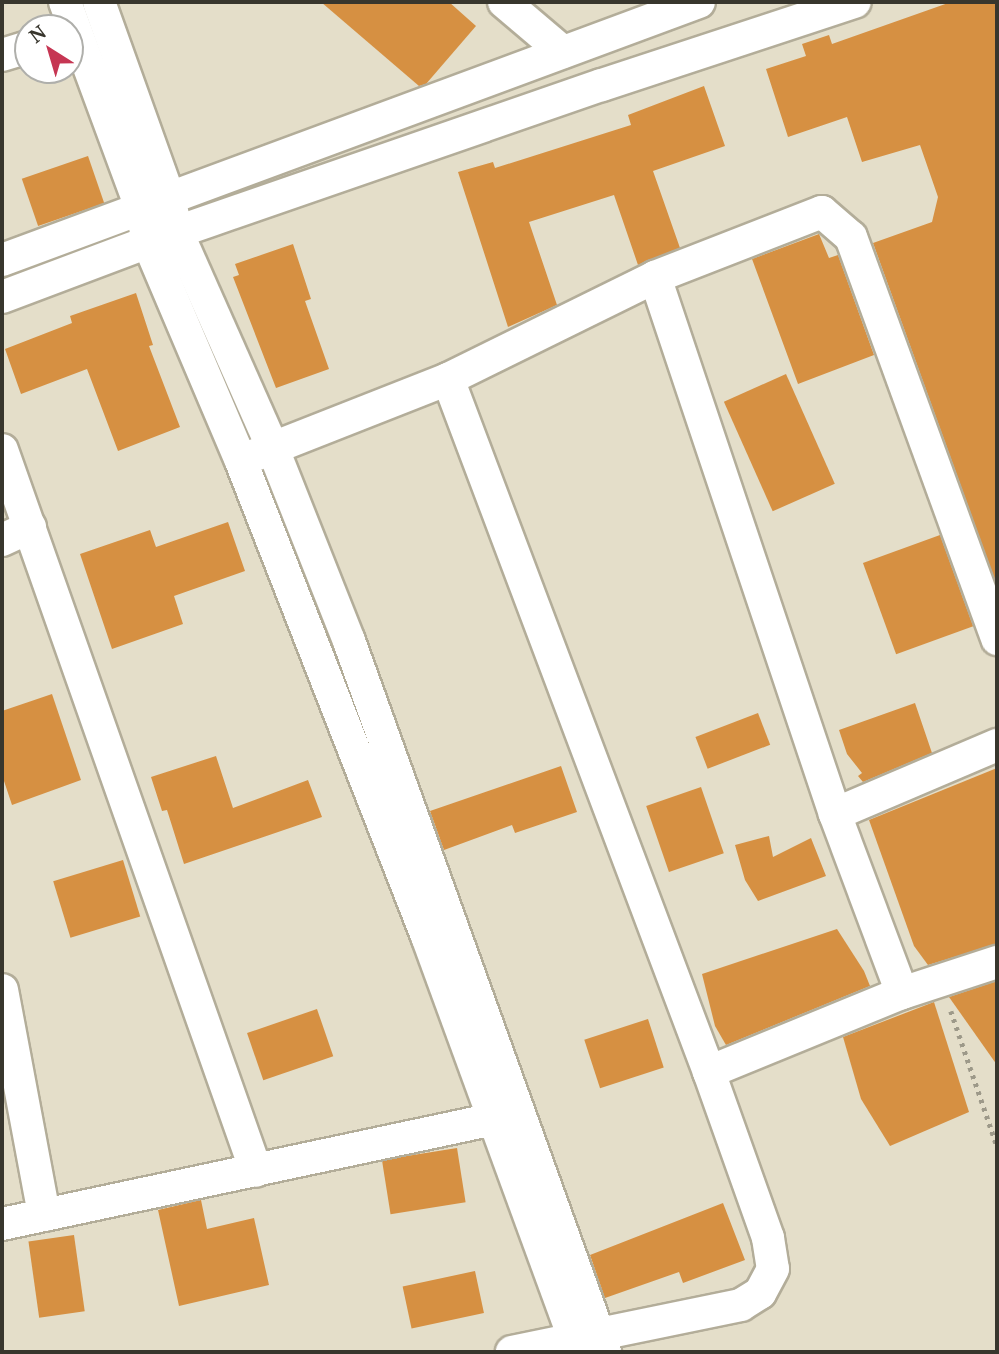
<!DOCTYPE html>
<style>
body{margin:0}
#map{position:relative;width:999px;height:1354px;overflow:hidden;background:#e4dec9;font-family:"Noto Serif",serif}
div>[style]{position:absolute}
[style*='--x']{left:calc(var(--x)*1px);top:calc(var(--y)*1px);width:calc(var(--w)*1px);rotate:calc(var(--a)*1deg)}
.building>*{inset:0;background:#d69042;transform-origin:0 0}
.path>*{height:4.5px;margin-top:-2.25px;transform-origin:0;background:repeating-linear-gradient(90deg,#9d9989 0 3.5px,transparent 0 8.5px)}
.roads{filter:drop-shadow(2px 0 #b3ad99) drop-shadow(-2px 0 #b3ad99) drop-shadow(0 2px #b3ad99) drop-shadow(0 -2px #b3ad99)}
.street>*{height:32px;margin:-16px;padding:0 16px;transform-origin:16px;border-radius:16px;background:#fff}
span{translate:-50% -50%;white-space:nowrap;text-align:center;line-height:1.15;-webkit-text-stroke:6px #fff;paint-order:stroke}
.frame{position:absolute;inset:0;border:4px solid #38362d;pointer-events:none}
.north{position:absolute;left:14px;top:14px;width:70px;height:70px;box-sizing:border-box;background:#fff;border:2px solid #afafab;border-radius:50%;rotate:323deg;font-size:19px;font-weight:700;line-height:28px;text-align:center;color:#38362d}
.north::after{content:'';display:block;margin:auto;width:24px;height:32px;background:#c63653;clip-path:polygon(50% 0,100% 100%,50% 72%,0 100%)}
</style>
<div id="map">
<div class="building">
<div style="clip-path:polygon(321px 2px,449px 2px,476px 26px,426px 84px,419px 86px)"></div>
<div style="clip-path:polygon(951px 2px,997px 2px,997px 586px,873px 243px,932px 222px,938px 197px,920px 145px,862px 162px,847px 117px,788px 137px,766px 69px,806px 56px,802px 44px,829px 35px,832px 44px)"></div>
<div style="clip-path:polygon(704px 86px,725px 146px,653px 171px,680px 248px,638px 265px,614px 195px,529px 222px,557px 305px,508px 327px,458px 172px,493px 162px,495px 168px,631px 125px,628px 115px)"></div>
<div style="left:88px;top:156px;width:50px;height:70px;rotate:71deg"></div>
<div style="clip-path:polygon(819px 234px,829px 258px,838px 255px,874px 355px,798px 384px,752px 259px)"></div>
<div style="clip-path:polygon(293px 244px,311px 299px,305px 301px,329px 369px,276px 388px,233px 277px,239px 275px,235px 264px)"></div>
<div style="clip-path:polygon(136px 293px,153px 345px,149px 346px,180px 427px,118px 451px,87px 369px,21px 394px,5px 349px,72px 323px,70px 316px)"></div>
<div style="left:786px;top:374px;width:120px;height:68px;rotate:66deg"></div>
<div style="clip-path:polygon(228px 522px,245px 571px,174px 596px,183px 624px,112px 649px,80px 554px,150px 530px,156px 547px)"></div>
<div style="left:940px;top:535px;width:97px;height:82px;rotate:70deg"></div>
<div style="clip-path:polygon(52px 694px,81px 780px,12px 805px,2px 775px,2px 711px)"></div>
<div style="clip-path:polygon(915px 703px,932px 753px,863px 782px,858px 776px,862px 773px,847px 754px,839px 730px)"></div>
<div style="left:758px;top:713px;width:34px;height:67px;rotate:69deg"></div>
<div style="clip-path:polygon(216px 756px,233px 808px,308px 780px,322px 817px,184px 864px,167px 810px,162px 811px,151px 777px)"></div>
<div style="clip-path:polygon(561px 766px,577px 812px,515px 833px,512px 825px,444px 850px,430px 811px)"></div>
<div style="clip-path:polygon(997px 768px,997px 944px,928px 965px,914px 946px,869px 820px)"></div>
<div style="left:701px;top:787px;width:70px;height:58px;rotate:71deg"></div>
<div style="clip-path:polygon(769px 836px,773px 857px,811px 838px,826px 876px,758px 901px,745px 880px,735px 845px)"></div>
<div style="left:123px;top:860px;width:59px;height:73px;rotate:73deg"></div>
<div style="clip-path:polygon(837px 929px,864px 971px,870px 986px,726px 1045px,715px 1026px,702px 974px)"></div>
<div style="clip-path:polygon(997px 981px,997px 1065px,949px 997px)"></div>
<div style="clip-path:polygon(934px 1002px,969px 1112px,890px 1146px,861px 1099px,843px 1037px)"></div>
<div style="left:317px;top:1009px;width:50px;height:74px;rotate:71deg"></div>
<div style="left:648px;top:1019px;width:51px;height:67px;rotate:72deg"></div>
<div style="left:457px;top:1148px;width:55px;height:76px;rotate:81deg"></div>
<div style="clip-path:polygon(201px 1200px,207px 1229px,254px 1218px,269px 1285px,179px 1306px,158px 1210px)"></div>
<div style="clip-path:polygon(723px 1203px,745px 1260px,683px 1283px,679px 1272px,605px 1298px,590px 1255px)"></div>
<div style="left:74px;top:1235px;width:77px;height:46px;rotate:82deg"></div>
<div style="left:475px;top:1271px;width:43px;height:74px;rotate:78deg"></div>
</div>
<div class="path">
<div style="--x:951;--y:1011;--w:143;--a:71.2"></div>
</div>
<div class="roads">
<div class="street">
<div style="--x:65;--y:2;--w:220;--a:69.7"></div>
<div style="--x:141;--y:208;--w:35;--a:78"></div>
<div style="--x:148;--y:242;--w:238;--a:67"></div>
<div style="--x:241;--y:461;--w:510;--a:68.62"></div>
<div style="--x:427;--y:936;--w:443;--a:69.9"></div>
<div style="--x:99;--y:2;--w:208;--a:70.3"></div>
<div style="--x:169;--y:198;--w:35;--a:77"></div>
<div style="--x:177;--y:232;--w:237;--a:66.1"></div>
<div style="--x:273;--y:449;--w:206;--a:68.4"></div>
<div style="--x:349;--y:641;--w:756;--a:70.2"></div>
<div style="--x:504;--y:2;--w:77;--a:40.3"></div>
<div style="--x:2;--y:55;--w:27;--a:-17"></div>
<div style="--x:2;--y:260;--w:743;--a:-20.31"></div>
<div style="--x:655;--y:277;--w:566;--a:71.47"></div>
<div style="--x:835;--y:814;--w:191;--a:69.5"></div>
<div style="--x:2;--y:297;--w:156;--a:-20.6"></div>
<div style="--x:148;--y:242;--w:480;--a:-19.1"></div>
<div style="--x:602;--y:85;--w:266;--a:-18.2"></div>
<div style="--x:448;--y:379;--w:741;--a:69.36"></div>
<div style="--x:709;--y:1072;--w:176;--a:70.4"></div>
<div style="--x:768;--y:1238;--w:31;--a:81"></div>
<div style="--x:773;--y:1269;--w:27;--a:118"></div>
<div style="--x:760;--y:1293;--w:22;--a:148"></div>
<div style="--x:741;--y:1305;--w:234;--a:168.4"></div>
<div style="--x:2;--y:450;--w:764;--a:70.59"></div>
<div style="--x:255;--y:455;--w:207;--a:-21.5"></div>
<div style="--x:448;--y:379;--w:231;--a:-26.2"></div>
<div style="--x:655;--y:277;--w:179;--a:-21.3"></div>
<div style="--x:822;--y:212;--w:38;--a:41"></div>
<div style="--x:851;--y:237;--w:428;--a:70"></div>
<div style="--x:2;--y:540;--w:31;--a:-25"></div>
<div style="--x:835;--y:814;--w:176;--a:-23.1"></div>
<div style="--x:2;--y:990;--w:229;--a:79.4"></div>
<div style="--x:709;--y:1072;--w:209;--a:-22.3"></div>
<div style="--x:902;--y:993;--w:100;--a:-18.1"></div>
<div style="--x:2;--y:1224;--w:503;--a:-12.05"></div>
</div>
</div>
<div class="frame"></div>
<div class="north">N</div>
</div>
